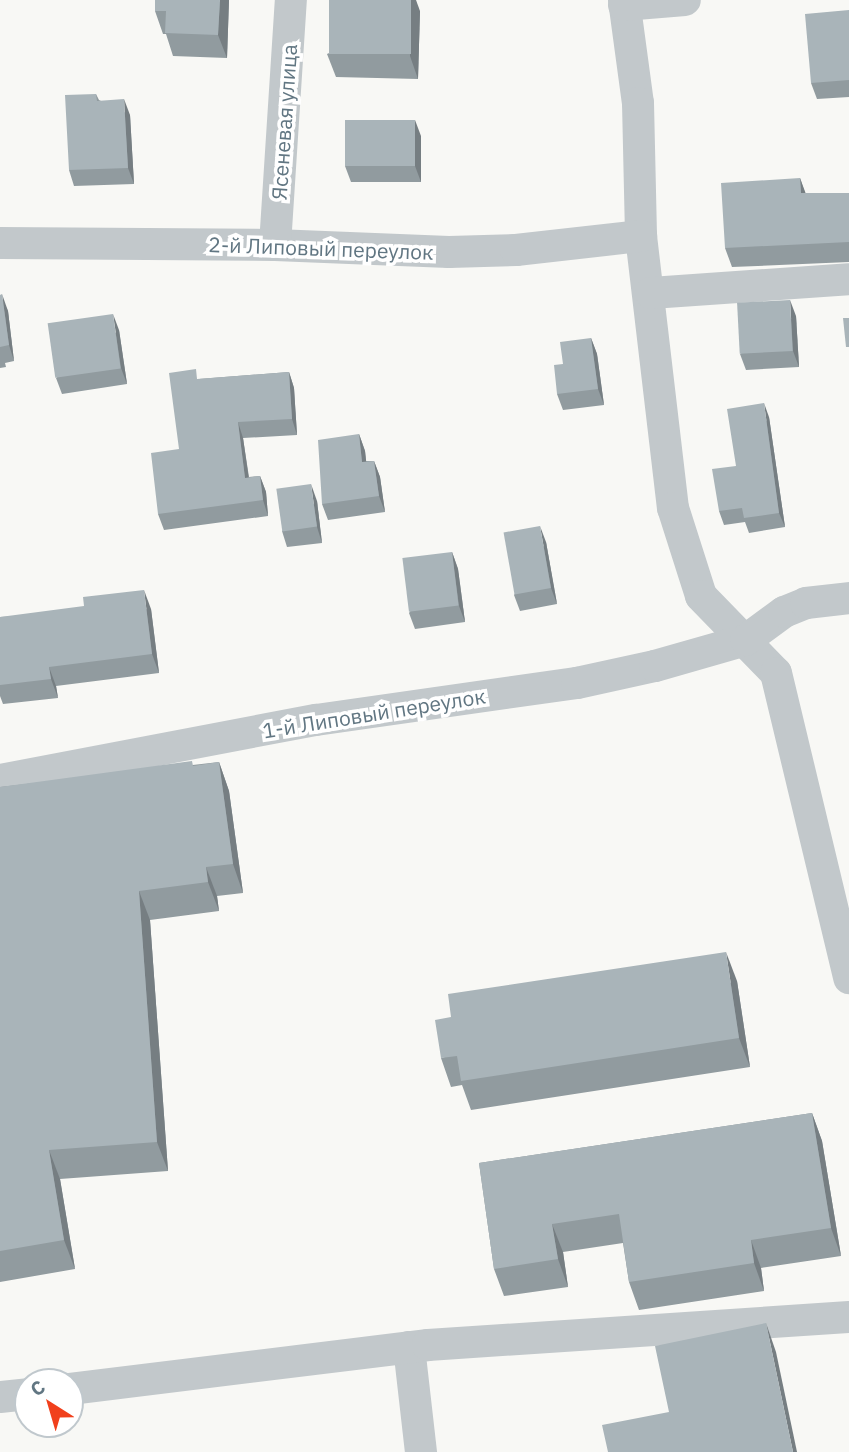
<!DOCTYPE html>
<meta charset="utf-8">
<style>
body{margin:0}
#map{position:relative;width:849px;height:1452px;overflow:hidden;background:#f8f8f5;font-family:"IBM Plex Sans",sans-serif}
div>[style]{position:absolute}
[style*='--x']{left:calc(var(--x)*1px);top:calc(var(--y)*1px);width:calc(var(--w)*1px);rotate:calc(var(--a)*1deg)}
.minor>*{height:32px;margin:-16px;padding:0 16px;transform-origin:16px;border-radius:16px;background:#c2c8cb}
.wall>*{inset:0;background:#919b9f}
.shaded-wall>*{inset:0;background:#767e82}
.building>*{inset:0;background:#a9b4b9;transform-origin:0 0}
span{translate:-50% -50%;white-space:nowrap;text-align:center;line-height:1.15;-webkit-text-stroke:7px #fff;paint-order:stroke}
.street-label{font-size:21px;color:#617682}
.north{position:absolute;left:14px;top:1368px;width:70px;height:70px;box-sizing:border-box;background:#fff;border:2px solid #c0c8cd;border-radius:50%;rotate:323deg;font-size:19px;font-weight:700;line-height:28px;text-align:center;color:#617682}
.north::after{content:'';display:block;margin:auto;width:24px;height:32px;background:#f1401c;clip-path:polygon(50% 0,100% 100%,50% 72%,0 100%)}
</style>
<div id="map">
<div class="minor">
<div style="--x:624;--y:0;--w:104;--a:82.3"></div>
<div style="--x:638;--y:103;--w:133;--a:88.7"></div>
<div style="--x:641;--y:236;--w:274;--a:83.3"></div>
<div style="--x:673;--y:508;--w:92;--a:72.3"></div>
<div style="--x:701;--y:596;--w:107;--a:45.8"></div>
<div style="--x:776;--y:673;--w:314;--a:76.5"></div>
<div style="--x:624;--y:5;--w:61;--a:-4.7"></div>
<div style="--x:0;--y:243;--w:275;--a:0.4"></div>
<div style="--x:275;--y:245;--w:174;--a:2.3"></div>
<div style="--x:449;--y:252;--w:67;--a:-1.7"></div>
<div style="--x:516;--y:250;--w:126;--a:-6.4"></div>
<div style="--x:275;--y:245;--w:246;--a:-86.3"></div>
<div style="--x:651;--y:293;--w:198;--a:-4"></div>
<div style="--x:0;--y:780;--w:322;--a:-10.8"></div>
<div style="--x:316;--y:720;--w:264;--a:-8.1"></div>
<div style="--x:577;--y:683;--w:80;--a:-12.3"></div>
<div style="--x:655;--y:666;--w:95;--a:-15.9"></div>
<div style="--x:746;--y:640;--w:47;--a:-36.4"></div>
<div style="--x:784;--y:612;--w:24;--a:-22"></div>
<div style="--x:806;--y:603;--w:43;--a:-6.6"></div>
<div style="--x:409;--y:1347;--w:106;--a:83.5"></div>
<div style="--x:70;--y:1389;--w:361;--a:-7"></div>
<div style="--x:428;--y:1345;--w:422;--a:-3.8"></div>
<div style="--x:0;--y:1397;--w:28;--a:-6"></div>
</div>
<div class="wall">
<div style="clip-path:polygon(229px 0,227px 58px,173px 56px,166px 34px,163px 34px,155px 11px)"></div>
<div style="clip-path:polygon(849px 10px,849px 97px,817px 99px,811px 83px)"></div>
<div style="clip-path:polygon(420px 11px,418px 79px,336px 77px,327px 54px)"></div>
<div style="clip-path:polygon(96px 94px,99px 100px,130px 115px,134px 184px,74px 186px,69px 170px)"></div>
<div style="clip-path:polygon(421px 136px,421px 182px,351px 182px,345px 166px)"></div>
<div style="clip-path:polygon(800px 178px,805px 193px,849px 193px,849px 262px,732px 267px,725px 248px)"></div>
<div style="clip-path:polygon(0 295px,8px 311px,14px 361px,5px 363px,6px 367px,0 368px)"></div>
<div style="clip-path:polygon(796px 316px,799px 367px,746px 370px,740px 354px)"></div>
<div style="clip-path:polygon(119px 330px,127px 384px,62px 394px,56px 378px)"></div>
<div style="clip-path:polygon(591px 338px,597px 354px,604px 405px,563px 410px,557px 394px,563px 364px)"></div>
<div style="clip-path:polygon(289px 372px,294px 388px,297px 435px,243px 438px,249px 477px,260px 476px,266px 492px,268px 516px,164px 530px,158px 514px,179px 449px,199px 379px)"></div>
<div style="clip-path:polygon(769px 417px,785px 527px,749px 533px,745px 522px,724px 525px,719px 511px,736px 466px)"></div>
<div style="clip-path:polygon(359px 434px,365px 451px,366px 461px,374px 461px,380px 477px,385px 512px,328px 520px,322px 504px)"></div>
<div style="clip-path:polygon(317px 501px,322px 543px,287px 547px,282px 531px)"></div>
<div style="clip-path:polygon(546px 542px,557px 604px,520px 611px,514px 595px)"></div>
<div style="clip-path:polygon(452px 552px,458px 569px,465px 622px,415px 629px,409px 613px)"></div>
<div style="clip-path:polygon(151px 609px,159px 673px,56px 686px,58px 698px,3px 704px,0 696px,0 617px)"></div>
<div style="clip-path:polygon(219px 762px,229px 791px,243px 893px,217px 896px,219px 911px,150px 920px,168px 1171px,60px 1179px,75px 1269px,0 1282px,0 787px)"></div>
<div style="clip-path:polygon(737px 981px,750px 1067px,471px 1110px,462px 1085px,451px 1087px,441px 1058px)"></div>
<div style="clip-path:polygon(812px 1113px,822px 1141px,841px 1256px,761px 1268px,764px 1291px,639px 1310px,629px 1282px,623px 1243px,563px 1252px,568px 1287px,504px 1296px,494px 1269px,479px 1163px)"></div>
</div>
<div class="shaded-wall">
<div style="clip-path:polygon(220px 0,229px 0,227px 58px,218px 35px)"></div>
<div style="clip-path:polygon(411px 0,416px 0,420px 11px,418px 79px,410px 56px)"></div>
<div style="clip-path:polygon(124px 99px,130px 115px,134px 184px,128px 168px)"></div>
<div style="clip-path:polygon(415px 120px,421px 136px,421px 182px,415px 166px)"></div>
<div style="clip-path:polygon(800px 178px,807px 197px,801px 193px)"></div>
<div style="clip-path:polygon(2px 294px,8px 311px,14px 361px,9px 345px)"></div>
<div style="clip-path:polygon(790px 300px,796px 316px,799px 367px,793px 351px)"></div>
<div style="clip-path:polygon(113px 314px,119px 330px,127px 384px,121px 368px)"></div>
<div style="clip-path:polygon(591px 338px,597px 354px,604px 405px,598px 389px)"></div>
<div style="clip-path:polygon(289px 372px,294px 388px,297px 435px,292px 419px)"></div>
<div style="clip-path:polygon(764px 403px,769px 417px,785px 527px,779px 513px)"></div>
<div style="clip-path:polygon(238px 422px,243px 438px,251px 494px,245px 478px)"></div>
<div style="clip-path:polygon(359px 434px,365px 451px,368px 478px,362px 462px)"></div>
<div style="clip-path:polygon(374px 461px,380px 477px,385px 512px,379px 496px)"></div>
<div style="clip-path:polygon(260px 476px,266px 492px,268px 516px,263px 500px)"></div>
<div style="clip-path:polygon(311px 484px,317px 501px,322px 543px,317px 527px)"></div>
<div style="clip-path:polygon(540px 526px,546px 542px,557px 604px,551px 588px)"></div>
<div style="clip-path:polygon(452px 552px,458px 569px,465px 622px,459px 606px)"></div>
<div style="clip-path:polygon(144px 590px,151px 609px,159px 673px,152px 654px)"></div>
<div style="clip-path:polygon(49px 667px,56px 686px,58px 698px,51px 679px)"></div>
<div style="clip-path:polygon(219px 762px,229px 791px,243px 893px,233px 864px)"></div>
<div style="clip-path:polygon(206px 867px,217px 896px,219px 911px,208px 882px)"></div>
<div style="clip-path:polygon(139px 891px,150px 920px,168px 1171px,157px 1142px)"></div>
<div style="clip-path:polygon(726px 952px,737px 981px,750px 1067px,739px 1038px)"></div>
<div style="clip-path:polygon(812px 1113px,822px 1141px,841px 1256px,831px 1228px)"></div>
<div style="clip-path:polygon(49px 1150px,60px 1179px,75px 1269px,64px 1240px)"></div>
<div style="clip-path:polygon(552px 1224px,563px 1252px,568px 1287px,558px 1259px)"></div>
<div style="clip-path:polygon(751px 1240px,761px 1268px,764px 1291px,754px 1263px)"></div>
<div style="clip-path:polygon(766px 1323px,776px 1352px,797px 1452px,793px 1452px)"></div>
</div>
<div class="building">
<div style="clip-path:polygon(155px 0,220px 0,218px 35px,165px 33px,166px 11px,155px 11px)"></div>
<div style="left:329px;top:0;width:82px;height:54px"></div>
<div style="clip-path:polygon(849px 10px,849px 80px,811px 83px,805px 14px)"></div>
<div style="clip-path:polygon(96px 94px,97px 101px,124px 99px,128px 168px,69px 170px,65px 95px)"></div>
<div style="left:345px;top:120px;width:70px;height:46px"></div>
<div style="clip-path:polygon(800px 178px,801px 193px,849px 193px,849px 242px,725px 248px,721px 183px)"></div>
<div style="clip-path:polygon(2px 294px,9px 345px,0 347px,0 295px)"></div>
<div style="left:790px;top:300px;width:51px;height:53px;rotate:87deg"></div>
<div style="left:113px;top:314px;width:55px;height:66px;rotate:82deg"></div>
<div style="clip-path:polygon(843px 318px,849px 318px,849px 347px,846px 347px)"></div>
<div style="clip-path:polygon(591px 338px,598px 389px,557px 394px,554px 365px,563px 364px,560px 342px)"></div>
<div style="clip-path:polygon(196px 369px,197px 379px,289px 372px,292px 419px,238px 422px,245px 478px,260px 476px,263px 500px,158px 514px,151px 453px,179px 449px,169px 373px)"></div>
<div style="clip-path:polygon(764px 403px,779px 513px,744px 518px,742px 508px,719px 511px,712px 469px,736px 466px,727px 409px)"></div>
<div style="clip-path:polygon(359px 434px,362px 462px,374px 461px,379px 496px,322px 504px,318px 440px)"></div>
<div style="left:311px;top:484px;width:43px;height:35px;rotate:82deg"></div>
<div style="left:540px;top:526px;width:63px;height:37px;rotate:80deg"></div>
<div style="left:452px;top:552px;width:54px;height:50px;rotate:83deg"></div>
<div style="clip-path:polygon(144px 590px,152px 654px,49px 667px,51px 679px,0 685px,0 617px,84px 606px,83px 597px)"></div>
<div style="clip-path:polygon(192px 761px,193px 766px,219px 762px,233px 864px,206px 867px,208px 882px,139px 891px,157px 1142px,49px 1150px,64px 1240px,0 1251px,0 787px)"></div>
<div style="clip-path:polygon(726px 952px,739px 1038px,461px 1081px,457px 1056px,441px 1058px,435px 1020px,451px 1017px,448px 994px)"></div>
<div style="clip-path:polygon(812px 1113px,831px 1228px,751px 1240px,754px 1263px,629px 1282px,619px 1214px,552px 1224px,558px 1259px,494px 1269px,479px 1163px)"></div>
<div style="clip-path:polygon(766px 1323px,793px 1452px,608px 1452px,602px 1425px,669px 1412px,655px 1346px)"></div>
</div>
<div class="street-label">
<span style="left:284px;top:122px;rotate:-86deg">Ясеневая улица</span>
<span style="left:321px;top:248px;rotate:2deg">2-й Липовый переулок</span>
<span style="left:374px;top:713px;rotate:-9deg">1-й Липовый переулок</span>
</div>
<div class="north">С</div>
</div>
